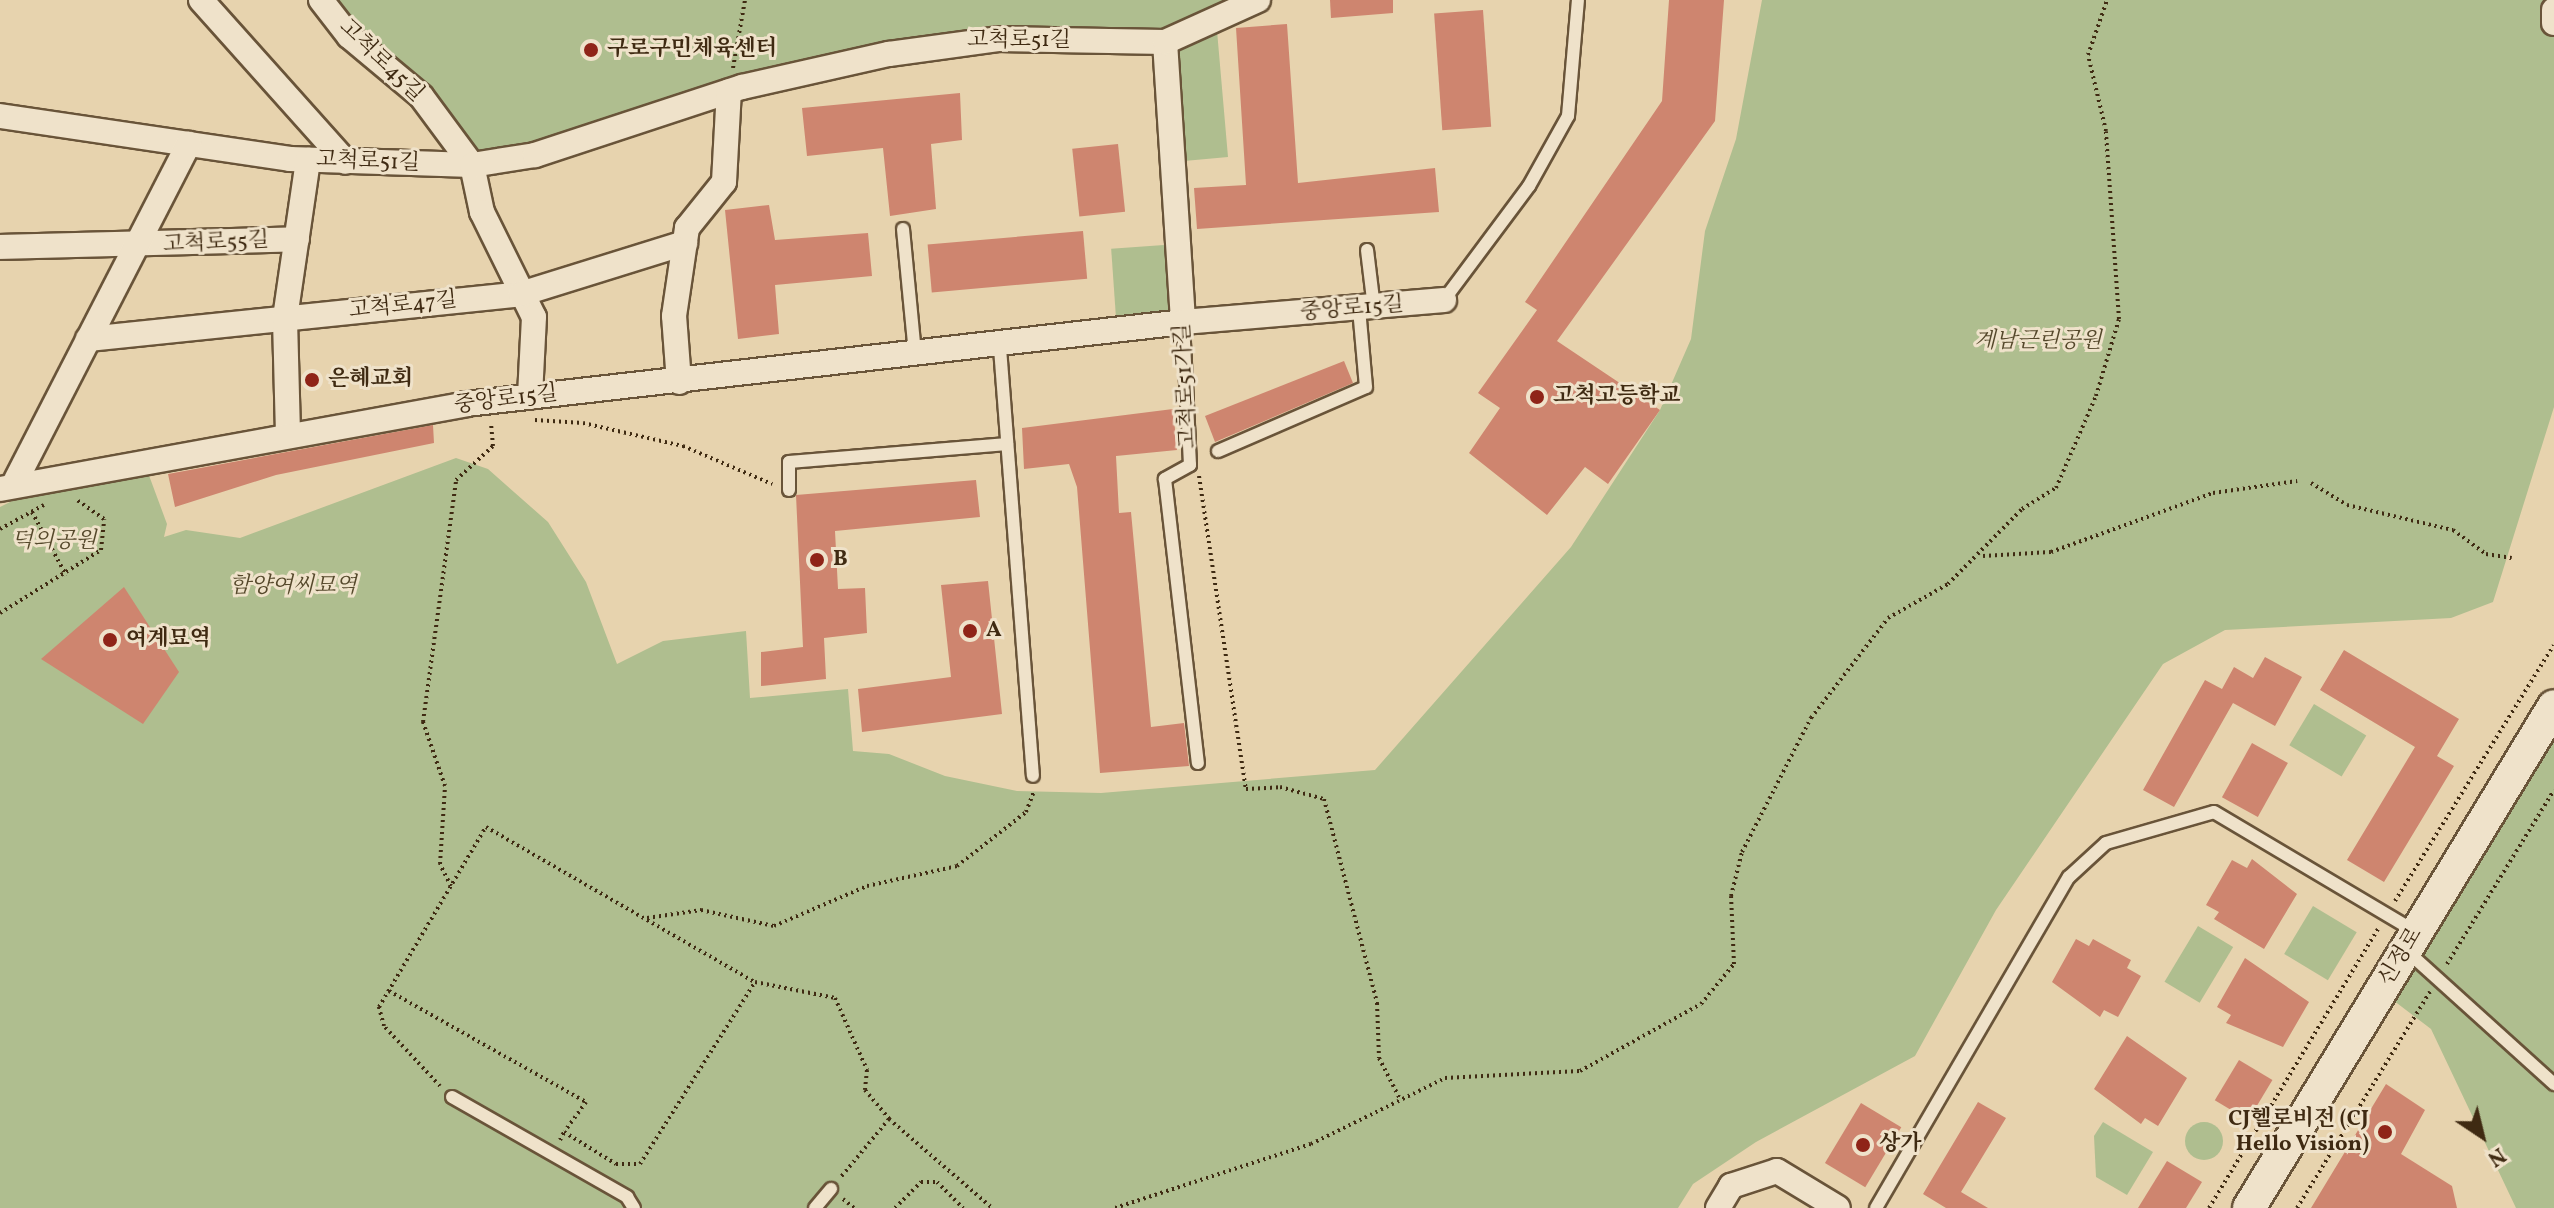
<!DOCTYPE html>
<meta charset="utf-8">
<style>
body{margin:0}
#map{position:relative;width:2554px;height:1208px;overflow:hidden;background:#e7d3ae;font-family:Vollkorn,"Noto Serif KR",serif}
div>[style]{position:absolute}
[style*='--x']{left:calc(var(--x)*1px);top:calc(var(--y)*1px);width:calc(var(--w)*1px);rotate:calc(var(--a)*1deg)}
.green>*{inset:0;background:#afbe8f;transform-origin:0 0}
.round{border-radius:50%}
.building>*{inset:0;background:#ce856f;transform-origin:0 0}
.path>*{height:4px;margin-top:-2px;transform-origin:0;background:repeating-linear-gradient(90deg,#3f2a12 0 2px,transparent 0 6px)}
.roads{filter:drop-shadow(2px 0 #695439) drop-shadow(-2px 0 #695439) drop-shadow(0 2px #695439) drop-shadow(0 -2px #695439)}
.lane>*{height:12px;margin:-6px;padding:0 6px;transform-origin:6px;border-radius:6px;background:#efe2ca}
.street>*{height:24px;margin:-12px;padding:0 12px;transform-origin:12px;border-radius:12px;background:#efe2ca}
.secondary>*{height:32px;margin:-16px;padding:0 16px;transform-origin:16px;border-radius:16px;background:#efe2ca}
.dots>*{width:22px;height:22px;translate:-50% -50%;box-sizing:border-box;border:4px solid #efe2ca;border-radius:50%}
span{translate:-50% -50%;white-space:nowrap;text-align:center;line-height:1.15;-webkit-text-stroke:6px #efe2ca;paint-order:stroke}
.street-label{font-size:22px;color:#3f2a12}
.poi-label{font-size:22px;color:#3f2a12;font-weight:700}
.left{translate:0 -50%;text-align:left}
.right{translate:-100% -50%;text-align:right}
.park-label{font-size:22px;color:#55482b;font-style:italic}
.north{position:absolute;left:2442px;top:1096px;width:80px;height:80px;-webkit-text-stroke:6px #efe2ca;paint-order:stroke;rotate:145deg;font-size:22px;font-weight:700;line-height:32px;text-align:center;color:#3f2a12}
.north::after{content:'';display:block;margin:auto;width:28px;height:36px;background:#3f2a12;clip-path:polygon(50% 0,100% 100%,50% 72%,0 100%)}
</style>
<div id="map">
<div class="green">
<div style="clip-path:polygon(321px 0,1258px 0,1216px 19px,1228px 157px,1173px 162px,1165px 42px,948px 42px,472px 165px)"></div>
<div style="clip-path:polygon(1762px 0,2554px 0,2554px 407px,2493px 602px,2451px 618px,2225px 630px,2163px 664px,1996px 910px,1915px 1056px,1756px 1142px,1693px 1184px,1678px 1208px,0 1208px,0 507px,26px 494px,147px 470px,167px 524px,164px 537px,186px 530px,240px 538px,456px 458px,488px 469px,548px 522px,586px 582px,617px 664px,663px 641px,746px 631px,750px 698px,848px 689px,853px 751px,889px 754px,945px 776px,1017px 791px,1101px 793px,1375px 770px,1571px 547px,1660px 410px,1691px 339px,1705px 231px,1736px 139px)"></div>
<div style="left:1178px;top:244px;width:78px;height:67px;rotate:86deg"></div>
<div style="left:2314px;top:704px;width:61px;height:48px;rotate:31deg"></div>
<div style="clip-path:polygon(2554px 706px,2554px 1208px,2516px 1208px,2431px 1029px,2381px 991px)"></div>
<div style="left:2313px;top:906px;width:51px;height:56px;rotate:31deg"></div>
<div style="left:2198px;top:926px;width:41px;height:65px;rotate:31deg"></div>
<div class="round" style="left:2185px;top:1122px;width:38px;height:38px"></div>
<div style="clip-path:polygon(2103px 1122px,2153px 1152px,2127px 1195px,2096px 1177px,2094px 1136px)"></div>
</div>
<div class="building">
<div style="clip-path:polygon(1330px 0,1393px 0,1393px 13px,1331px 18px)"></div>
<div style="clip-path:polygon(1669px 0,1724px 0,1715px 121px,1557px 341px,1660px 410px,1608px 484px,1585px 467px,1547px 515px,1469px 453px,1500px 408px,1478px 393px,1537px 310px,1525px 302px,1662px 101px)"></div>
<div style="left:1483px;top:10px;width:117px;height:49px;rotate:86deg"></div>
<div style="clip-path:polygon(1287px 24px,1298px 183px,1435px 168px,1439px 212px,1197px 229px,1194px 188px,1246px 185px,1236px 28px)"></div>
<div style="clip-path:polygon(960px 93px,962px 140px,931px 144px,936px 209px,890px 216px,883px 148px,807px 156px,802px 108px)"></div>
<div style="left:1118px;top:144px;width:68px;height:46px;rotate:84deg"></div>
<div style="clip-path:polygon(769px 205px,775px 240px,868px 233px,872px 276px,775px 285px,779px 334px,738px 339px,725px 210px)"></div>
<div style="left:1083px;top:231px;width:48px;height:156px;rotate:85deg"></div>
<div style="clip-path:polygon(1344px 361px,1353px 383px,1215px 442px,1205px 416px)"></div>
<div style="clip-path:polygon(1173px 409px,1177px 450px,1116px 456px,1119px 513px,1131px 512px,1151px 727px,1184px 723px,1189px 766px,1100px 773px,1077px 487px,1069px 464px,1024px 469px,1022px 428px)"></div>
<div style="clip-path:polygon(433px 425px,434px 443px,276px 475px,175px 507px,168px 474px)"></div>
<div style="clip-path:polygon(976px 480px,980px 517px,835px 531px,838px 589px,865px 588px,867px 633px,824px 638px,826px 679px,761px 686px,761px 652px,803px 647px,796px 495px)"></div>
<div style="clip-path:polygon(988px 581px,1002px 714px,862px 732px,858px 689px,951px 677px,941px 585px)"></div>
<div style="clip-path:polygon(124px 587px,179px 672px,143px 724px,41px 659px)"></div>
<div style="clip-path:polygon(2344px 650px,2459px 719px,2437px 756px,2454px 766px,2384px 882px,2347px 860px,2415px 747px,2320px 690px)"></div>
<div style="clip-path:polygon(2265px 657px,2302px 677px,2275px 726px,2233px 703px,2174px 807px,2143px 790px,2205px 680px,2222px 689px,2234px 667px,2253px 678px)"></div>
<div style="left:2252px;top:743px;width:41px;height:62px;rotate:29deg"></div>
<div style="clip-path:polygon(2252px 859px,2297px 894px,2264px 949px,2214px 919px,2219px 912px,2206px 905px,2232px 860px,2247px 868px)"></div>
<div style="clip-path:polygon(2076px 939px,2089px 946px,2093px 939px,2131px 960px,2127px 968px,2141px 976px,2118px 1017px,2104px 1010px,2100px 1017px,2052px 982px)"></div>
<div style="clip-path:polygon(2245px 958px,2309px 1002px,2283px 1047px,2226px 1023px,2231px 1015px,2217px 1007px)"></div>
<div style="clip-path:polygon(2127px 1036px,2187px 1078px,2158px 1126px,2145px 1118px,2141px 1124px,2094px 1089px)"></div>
<div style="left:2239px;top:1060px;width:39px;height:47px;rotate:31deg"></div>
<div style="clip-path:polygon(2386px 1084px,2425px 1110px,2401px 1154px,2452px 1186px,2457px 1208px,2311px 1208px)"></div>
<div style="clip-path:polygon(1978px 1102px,2006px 1118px,1961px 1192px,1988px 1208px,1946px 1208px,1923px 1194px)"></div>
<div style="left:1861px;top:1103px;width:47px;height:70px;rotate:31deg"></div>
<div style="clip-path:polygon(2167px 1161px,2202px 1182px,2186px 1208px,2138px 1208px)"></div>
</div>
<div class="path">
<div style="--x:733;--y:68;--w:69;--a:-80"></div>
<div style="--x:535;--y:420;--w:48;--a:3.6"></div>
<div style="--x:583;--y:423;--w:103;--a:13"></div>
<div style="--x:683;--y:446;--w:97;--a:23.1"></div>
<div style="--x:1199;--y:476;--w:317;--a:81.5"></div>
<div style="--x:1246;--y:789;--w:34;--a:-3"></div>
<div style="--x:1280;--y:787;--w:46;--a:15.3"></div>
<div style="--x:1324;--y:799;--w:211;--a:75.4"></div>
<div style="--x:1377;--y:1003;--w:55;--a:87.9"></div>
<div style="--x:1379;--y:1058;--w:46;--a:62.9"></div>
<div style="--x:2311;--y:483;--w:42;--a:31.4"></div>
<div style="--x:2347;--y:505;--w:109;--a:13.3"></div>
<div style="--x:2453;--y:530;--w:41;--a:36"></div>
<div style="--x:2486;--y:554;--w:26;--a:9"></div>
<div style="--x:32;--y:512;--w:72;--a:61.6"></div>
<div style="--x:0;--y:529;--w:50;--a:-28.6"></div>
<div style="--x:1983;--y:556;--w:68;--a:-3.4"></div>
<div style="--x:2051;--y:552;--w:172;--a:-20"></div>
<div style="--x:2213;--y:493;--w:85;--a:-8.1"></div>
<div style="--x:0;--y:613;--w:119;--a:-32"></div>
<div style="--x:101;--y:550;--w:31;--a:-84"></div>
<div style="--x:104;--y:519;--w:35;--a:-145"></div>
<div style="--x:451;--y:886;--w:25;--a:-117"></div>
<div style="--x:440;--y:864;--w:78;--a:-86.3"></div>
<div style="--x:445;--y:786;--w:68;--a:-109"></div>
<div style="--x:423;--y:722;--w:244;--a:-82.2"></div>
<div style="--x:456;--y:480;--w:50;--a:-42.6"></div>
<div style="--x:493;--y:446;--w:23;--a:-95"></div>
<div style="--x:2395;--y:901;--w:301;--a:-58.2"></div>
<div style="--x:647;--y:918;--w:55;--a:-8.4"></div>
<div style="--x:701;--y:910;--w:75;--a:12.4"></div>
<div style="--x:774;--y:926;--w:101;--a:-23.3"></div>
<div style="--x:867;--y:886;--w:92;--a:-12.5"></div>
<div style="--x:957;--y:866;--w:88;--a:-38"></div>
<div style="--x:1026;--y:812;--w:22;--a:-69"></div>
<div style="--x:2447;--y:964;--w:204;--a:-58.4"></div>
<div style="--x:389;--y:991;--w:226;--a:29.4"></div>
<div style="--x:586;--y:1102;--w:36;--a:126"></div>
<div style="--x:440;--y:1086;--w:82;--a:-133"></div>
<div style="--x:384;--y:1026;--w:20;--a:-105"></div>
<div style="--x:379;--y:1007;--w:209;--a:-59.3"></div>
<div style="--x:486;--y:827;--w:310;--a:30"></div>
<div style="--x:755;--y:982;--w:82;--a:11.3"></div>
<div style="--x:835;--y:998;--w:79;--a:66"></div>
<div style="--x:867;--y:1070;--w:20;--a:96"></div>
<div style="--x:865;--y:1090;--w:38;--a:50"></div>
<div style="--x:889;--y:1119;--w:77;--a:129.7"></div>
<div style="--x:889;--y:1119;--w:136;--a:40.8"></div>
<div style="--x:560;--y:1140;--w:9;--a:-63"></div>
<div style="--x:564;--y:1132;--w:61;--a:31.6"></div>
<div style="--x:616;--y:1164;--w:24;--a:0"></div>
<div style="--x:640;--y:1164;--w:215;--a:-57.7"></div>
<div style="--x:843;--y:1199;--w:14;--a:39"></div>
<div style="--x:895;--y:1208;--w:37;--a:-45"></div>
<div style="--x:921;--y:1182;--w:16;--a:0"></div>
<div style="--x:937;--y:1182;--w:37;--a:45"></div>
<div style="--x:1115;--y:1208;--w:206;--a:-18.1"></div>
<div style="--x:1311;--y:1144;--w:149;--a:-26.2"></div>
<div style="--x:1445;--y:1078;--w:135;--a:-3"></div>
<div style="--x:1580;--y:1071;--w:138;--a:-29"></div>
<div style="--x:1701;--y:1004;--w:52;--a:-50.5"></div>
<div style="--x:1734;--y:964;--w:68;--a:-92.5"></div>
<div style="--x:1731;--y:896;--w:45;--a:-76"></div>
<div style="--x:1742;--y:852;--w:151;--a:-62.8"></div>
<div style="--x:1811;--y:718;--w:126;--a:-52.4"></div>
<div style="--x:1888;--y:618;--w:69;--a:-29.5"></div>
<div style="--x:1948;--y:584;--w:105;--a:-45.4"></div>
<div style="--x:2022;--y:509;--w:40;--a:-32"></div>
<div style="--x:2056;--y:488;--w:100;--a:-66.5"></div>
<div style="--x:2096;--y:396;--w:80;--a:-73.4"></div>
<div style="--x:2119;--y:319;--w:188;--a:-94"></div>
<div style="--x:2106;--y:131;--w:78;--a:-103.3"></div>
<div style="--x:2088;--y:55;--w:58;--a:-70.9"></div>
<div style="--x:2209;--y:1208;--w:326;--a:-58.8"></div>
<div style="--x:2297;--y:1208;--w:254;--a:-58.4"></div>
</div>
<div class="roads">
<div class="lane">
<div style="--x:903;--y:229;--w:126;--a:84.5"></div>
<div style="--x:1367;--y:250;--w:58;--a:83.1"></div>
<div style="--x:1444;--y:300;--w:142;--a:-53.3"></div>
<div style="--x:1529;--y:186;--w:80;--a:-60.9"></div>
<div style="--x:1568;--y:116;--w:116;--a:-85.1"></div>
<div style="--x:1183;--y:322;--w:143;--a:87.2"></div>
<div style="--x:1190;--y:465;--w:29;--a:151"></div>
<div style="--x:1165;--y:479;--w:286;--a:83.4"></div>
<div style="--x:1000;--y:348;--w:429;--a:85.6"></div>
<div style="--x:1218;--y:451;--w:161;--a:-23.4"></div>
<div style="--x:1366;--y:387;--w:78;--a:-95.1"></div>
<div style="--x:789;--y:490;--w:28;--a:-90"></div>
<div style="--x:789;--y:462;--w:219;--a:-4.7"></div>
<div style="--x:2408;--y:952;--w:197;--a:42.1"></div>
<div style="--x:452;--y:1097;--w:202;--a:29.7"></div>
<div style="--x:627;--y:1197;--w:13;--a:58"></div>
<div style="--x:815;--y:1208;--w:25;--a:-50"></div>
<div style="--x:1876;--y:1208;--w:383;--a:-59.8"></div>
<div style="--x:2069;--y:877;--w:50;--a:-42.6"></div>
<div style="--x:2106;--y:843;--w:112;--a:-16"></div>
<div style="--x:2214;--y:812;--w:235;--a:30.7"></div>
</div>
<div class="street">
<div style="--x:201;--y:0;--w:217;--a:48.2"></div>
<div style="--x:321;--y:0;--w:46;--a:52.1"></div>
<div style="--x:349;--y:36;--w:94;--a:39.8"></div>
<div style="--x:421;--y:96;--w:86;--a:53.5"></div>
<div style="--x:472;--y:165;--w:48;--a:78"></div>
<div style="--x:482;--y:212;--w:117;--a:63.7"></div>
<div style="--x:534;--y:317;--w:80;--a:92.9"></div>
<div style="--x:2554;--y:10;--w:13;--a:90"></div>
<div style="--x:1165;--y:42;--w:281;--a:86.3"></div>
<div style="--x:0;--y:116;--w:293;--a:8.4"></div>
<div style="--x:290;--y:159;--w:182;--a:1.9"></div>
<div style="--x:472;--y:165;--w:64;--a:-9"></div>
<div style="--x:535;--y:155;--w:218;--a:-18.2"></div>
<div style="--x:742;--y:87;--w:151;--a:-12.7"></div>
<div style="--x:889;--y:54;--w:110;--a:-7.8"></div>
<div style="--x:998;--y:39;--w:167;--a:1"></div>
<div style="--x:1165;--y:42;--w:102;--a:-24.3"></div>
<div style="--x:0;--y:247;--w:297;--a:-1.5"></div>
<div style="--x:88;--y:339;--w:435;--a:-5.9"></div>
<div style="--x:521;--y:294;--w:172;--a:-17.3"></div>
<div style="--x:679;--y:382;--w:66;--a:-94.3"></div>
<div style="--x:674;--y:316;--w:89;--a:-81.6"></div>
<div style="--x:687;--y:228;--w:59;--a:-51.2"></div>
<div style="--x:724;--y:182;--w:91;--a:-86.9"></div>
<div style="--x:288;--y:434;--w:116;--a:-91.5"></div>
<div style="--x:285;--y:318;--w:160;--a:-81.7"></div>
<div style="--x:16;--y:480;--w:378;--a:-62.8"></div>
<div style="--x:0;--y:489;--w:474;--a:-10.3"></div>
<div style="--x:466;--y:404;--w:722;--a:-6.52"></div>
<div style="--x:1183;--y:322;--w:262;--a:-4.8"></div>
<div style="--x:1718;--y:1208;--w:26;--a:-59"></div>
<div style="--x:1731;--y:1186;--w:48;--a:-18.1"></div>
<div style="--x:1777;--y:1171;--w:71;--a:31.2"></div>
</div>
<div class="secondary">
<div style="--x:2249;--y:1208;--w:587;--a:-58.72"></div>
</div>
</div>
<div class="dots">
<div style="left:591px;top:50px;background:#8f2418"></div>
<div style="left:312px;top:380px;background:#8f2418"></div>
<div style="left:1537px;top:397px;background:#8f2418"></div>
<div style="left:817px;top:560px;background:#8f2418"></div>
<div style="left:970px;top:631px;background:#8f2418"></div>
<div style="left:110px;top:640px;background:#8f2418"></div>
<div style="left:2385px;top:1132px;background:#8f2418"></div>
<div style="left:1863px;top:1145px;background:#8f2418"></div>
</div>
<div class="street-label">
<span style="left:1019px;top:41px">고척로51길</span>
<span style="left:381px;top:61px;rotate:44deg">고척로45길</span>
<span style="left:368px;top:162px;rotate:2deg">고척로51길</span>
<span style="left:216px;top:243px;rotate:-3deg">고척로55길</span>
<span style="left:403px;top:306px;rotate:-6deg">고척로47길</span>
<span style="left:1352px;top:309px;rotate:-5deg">중앙로15길</span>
<span style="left:1186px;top:386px;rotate:-93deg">고척로51가길</span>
<span style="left:506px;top:400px;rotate:-7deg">중앙로15길</span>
<span style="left:2401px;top:957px;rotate:-59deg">신정로</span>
</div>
<div class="poi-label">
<span class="left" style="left:607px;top:50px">구로구민체육센터</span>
<span class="left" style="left:328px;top:380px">은혜교회</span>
<span class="left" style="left:1553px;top:397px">고척고등학교</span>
<span class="left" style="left:833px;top:560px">B</span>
<span class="left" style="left:986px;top:631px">A</span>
<span class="left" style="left:126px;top:640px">여계묘역</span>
<span class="right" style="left:2369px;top:1132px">CJ헬로비전 (CJ<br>Hello Vision)</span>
<span class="left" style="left:1879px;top:1145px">상가</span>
</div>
<div class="park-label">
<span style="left:2038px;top:342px">계남근린공원</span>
<span style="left:54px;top:542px">덕의공원</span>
<span style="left:293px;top:587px">함양여씨묘역</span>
</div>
<div class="north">N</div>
</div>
